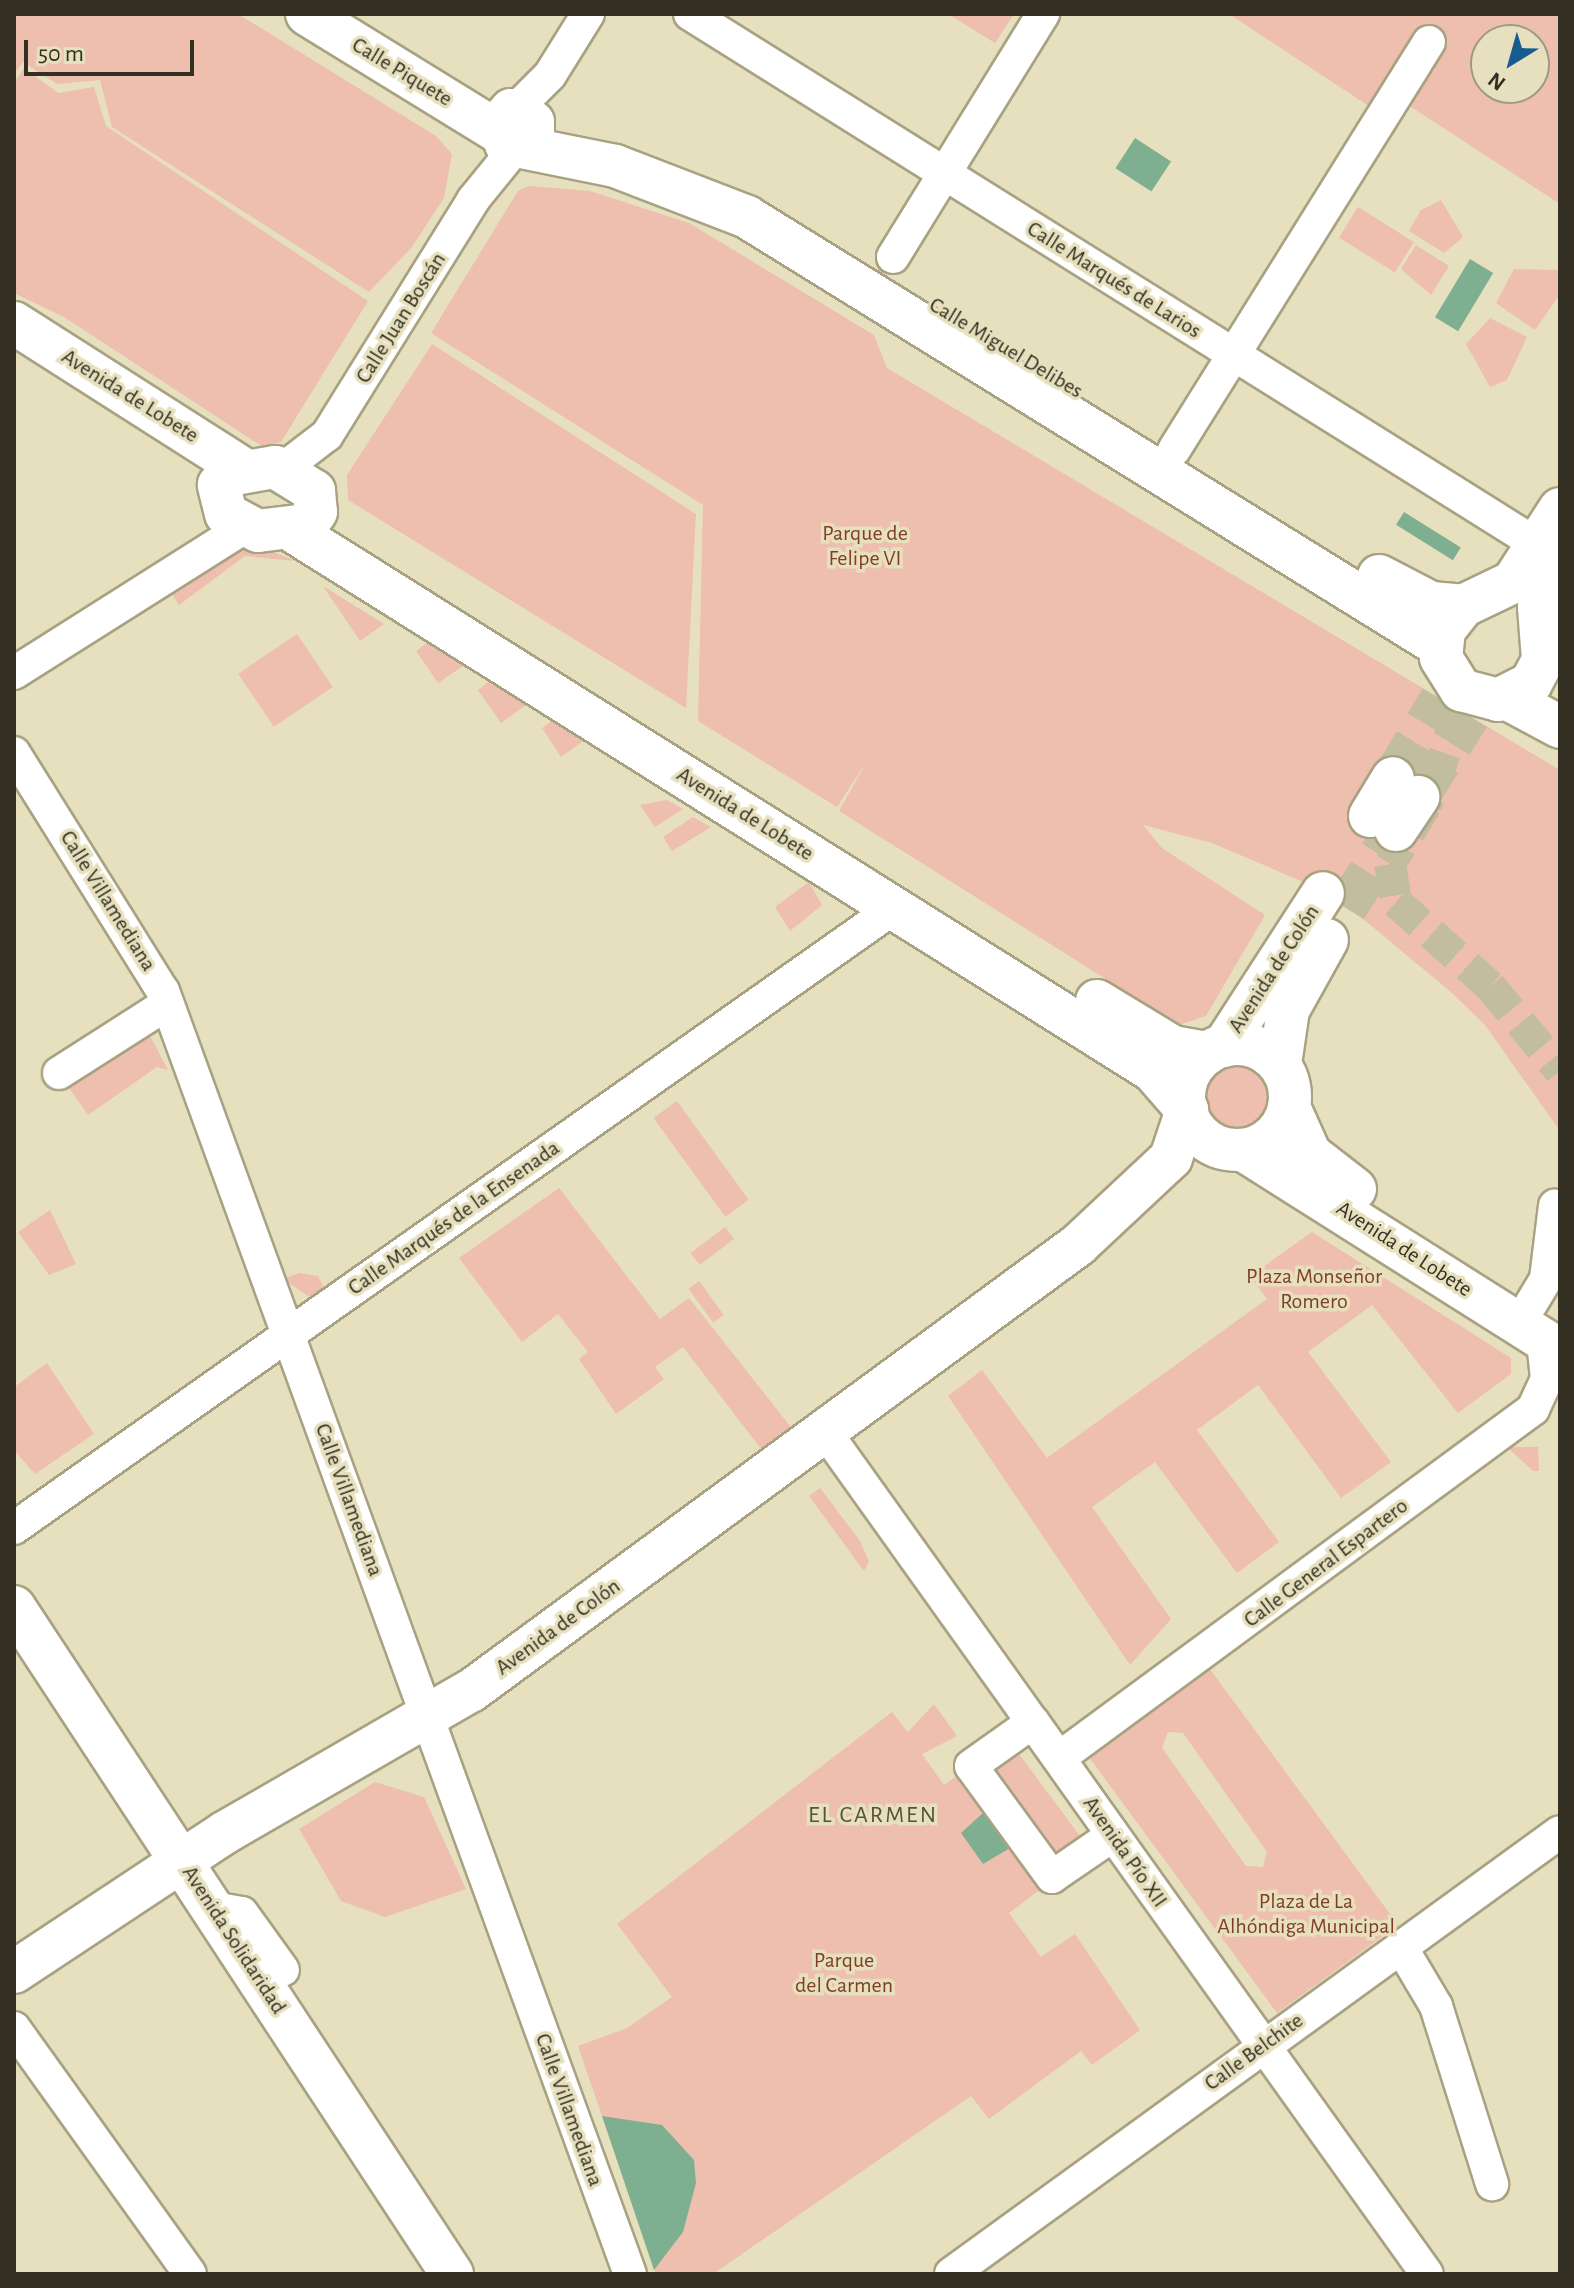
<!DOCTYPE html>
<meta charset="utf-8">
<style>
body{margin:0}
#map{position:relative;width:1574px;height:2288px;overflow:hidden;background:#e7e0be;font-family:"Alegreya Sans",sans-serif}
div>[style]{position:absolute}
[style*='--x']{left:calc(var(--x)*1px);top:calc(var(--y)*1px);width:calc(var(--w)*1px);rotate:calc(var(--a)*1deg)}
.green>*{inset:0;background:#eebeae;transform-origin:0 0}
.round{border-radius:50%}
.water>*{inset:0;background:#7faf91;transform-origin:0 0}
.minor-tunnel>*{height:32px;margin-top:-16px;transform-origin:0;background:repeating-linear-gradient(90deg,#c3bd9f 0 32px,transparent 0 48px)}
.major-tunnel>*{height:42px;margin-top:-21px;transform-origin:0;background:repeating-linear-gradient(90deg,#c3bd9f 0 42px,transparent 0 63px)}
.roads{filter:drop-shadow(2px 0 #a9a282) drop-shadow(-2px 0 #a9a282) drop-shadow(0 2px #a9a282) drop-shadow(0 -2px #a9a282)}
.minor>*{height:32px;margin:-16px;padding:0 16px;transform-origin:16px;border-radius:16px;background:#fff}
.major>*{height:42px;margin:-21px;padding:0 21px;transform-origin:21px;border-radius:21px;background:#fff}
.major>.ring{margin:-21px;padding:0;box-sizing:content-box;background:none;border:42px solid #fff;border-radius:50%}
span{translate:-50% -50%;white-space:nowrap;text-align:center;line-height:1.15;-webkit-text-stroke:7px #e7e0be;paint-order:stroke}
.street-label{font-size:22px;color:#333023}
.park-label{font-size:22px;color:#803e27}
.neighbourhood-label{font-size:24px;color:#595336;letter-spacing:2px}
.frame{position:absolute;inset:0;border:16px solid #333023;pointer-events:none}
.north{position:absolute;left:1470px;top:24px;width:80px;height:80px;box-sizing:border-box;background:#e7e0be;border:2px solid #9f9a80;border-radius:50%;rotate:217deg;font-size:22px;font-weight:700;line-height:32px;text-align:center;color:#333023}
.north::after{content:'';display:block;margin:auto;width:28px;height:36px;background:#155d91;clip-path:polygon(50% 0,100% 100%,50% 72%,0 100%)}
.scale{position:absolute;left:24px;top:40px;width:170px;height:36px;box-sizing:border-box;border:4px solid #333023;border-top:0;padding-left:10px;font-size:24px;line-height:28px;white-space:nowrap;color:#333023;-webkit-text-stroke:6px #e7e0be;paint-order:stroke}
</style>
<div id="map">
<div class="green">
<div style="clip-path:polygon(14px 14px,238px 14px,436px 136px,452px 154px,444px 198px,412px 247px,369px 292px,112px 127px,100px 80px,57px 84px,23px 62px,14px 74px)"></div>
<div style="clip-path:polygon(948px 14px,1014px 14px,995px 43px)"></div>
<div style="clip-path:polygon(evenodd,1229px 14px,1554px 14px,1560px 18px,1560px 204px,1408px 105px,1384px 116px,1229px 14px,1486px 40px,1534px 40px,1534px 88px,1486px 88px,1486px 40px)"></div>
<div style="clip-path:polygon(24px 68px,58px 93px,94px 87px,106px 126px,368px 301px,281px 442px,263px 447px,64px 317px,14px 293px,14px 83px)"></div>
<div style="clip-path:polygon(529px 186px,590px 191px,689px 223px,874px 335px,887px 368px,1560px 770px,1560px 1131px,1485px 1025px,1451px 992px,1362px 918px,1301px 881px,1212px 843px,1143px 825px,1162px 848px,1265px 915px,1206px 1016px,1179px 1025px,839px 811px,867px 761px,837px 807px,698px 721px,703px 505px,431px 333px,518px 191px)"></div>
<div style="clip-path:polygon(1441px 200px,1463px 237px,1444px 253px,1409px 231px,1421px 210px)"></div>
<div style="left:1358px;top:207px;width:66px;height:36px;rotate:32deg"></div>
<div style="clip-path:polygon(1416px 245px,1449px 266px,1431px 295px,1401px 269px)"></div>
<div style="clip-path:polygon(1514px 269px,1560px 270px,1560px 294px,1535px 330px,1496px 303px)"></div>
<div style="clip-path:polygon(1490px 318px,1527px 337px,1507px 380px,1490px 387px,1466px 344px)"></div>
<div style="clip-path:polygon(432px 344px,696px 514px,686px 708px,348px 500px,347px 475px)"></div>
<div style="clip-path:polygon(241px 549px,266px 549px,296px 561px,245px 556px,179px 605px,172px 594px)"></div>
<div style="clip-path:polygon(323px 586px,384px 624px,360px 641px)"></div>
<div style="left:297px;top:634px;width:64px;height:71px;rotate:56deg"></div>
<div style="clip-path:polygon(427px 643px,463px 666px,438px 683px,416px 651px)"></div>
<div style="clip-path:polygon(488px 682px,526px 705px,501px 723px,478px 690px)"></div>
<div style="clip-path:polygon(552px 721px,583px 741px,561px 757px,542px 728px)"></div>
<div style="clip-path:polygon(667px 800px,683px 809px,655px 827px,640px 805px)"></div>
<div style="clip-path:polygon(693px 817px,711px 827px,672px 851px,663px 837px)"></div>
<div style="clip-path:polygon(809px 882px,822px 905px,790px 931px,775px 907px)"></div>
<div style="clip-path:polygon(137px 1011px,168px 1070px,157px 1067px,88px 1115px,53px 1065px)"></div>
<div class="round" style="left:1201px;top:1062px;width:70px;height:70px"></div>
<div style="left:677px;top:1101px;width:122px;height:29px;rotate:54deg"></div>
<div style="clip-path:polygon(559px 1188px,660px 1319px,689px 1298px,805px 1445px,775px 1467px,683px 1347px,655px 1367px,664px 1379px,616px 1414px,579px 1359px,588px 1352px,558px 1314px,522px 1342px,459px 1258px)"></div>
<div style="clip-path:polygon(50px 1210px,76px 1264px,49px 1275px,18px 1232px)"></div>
<div style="left:725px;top:1227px;width:15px;height:43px;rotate:53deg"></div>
<div style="clip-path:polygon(1312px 1232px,1511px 1358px,1511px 1374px,1458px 1413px,1372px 1305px,1308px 1352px,1391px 1462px,1341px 1498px,1258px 1385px,1197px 1430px,1279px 1542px,1237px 1573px,1155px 1462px,1092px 1507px,1171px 1619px,1130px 1665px,948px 1396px,982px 1370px,1047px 1458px,1267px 1299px,1250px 1276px)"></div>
<div style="clip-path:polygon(299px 1273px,318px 1276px,327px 1294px,308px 1296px,283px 1279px)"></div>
<div style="left:699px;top:1281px;width:42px;height:13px;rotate:54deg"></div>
<div style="clip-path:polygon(47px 1363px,94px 1434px,35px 1474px,14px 1450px,14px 1387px)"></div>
<div style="clip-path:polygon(1507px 1447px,1538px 1447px,1539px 1471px,1533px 1471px)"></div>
<div style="clip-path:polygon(820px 1488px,860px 1541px,869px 1562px,864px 1571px,809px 1496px)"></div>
<div style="clip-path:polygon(evenodd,1207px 1665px,1398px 1925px,1277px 2013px,1086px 1753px,1207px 1665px,1168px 1732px,1183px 1733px,1267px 1852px,1263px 1867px,1246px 1866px,1162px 1748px,1168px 1732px)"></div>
<div style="clip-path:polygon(934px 1704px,957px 1736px,922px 1754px,944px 1785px,1008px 1739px,1091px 1851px,1009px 1913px,1041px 1957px,1075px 1934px,1140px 2030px,1092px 2065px,1081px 2051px,989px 2119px,971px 2096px,713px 2274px,656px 2274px,578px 2046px,627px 2028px,672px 1997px,617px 1924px,892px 1712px,908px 1732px)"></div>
<div style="clip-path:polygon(375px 1782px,424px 1797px,466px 1889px,385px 1917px,341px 1901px,299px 1829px)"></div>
</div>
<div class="water">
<div style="left:1135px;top:138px;width:43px;height:36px;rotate:33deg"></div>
<div style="left:1470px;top:259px;width:27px;height:68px;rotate:31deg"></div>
<div style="left:1404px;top:512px;width:67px;height:15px;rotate:32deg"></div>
<div style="clip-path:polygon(994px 1803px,1022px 1841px,983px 1864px,961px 1833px)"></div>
<div style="clip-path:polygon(602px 2116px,662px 2125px,694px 2160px,696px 2183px,683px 2232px,654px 2270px)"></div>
</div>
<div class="minor-tunnel">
<div style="--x:1445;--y:753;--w:55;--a:110.1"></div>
<div style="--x:1426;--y:805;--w:69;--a:121.4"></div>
<div style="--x:1390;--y:864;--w:38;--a:81"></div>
<div style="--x:1396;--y:902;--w:126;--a:41.8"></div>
<div style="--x:1490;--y:986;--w:110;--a:50.5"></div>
</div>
<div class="major-tunnel">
<div style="--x:1393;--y:778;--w:92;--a:-58.7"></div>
<div style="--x:1418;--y:797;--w:96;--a:-57.8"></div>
<div style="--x:1346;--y:908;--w:93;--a:-57.3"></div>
</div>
<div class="roads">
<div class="minor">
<div style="--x:690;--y:14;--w:1001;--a:32.05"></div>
<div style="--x:515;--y:110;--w:49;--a:-45"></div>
<div style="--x:550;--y:75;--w:72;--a:-58.1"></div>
<div style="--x:893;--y:257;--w:286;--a:-58.3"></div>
<div style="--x:1174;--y:450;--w:481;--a:-58"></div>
<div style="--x:284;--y:468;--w:54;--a:-37.5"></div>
<div style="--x:327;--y:435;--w:277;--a:-58.1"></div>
<div style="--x:473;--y:200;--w:68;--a:-50.9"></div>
<div style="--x:14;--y:673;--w:273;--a:-32.3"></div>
<div style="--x:14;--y:753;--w:281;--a:58"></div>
<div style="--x:163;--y:991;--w:1365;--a:70"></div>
<div style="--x:59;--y:1073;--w:128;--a:-32.6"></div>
<div style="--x:1531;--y:1304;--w:29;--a:-59"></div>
<div style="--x:1546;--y:1279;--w:74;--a:-83"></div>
<div style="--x:824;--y:1430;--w:1037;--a:54.46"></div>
<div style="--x:14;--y:1528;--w:1076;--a:-35.17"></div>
<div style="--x:1033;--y:1722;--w:138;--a:54.7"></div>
<div style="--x:1113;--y:1835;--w:74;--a:145.5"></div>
<div style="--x:1052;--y:1877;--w:137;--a:-126.1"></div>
<div style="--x:971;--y:1766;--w:76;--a:-35.4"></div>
<div style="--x:1059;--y:1758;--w:589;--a:-36.36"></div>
<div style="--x:1533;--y:1409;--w:33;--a:-65"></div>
<div style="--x:1547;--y:1379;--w:39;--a:-96"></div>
<div style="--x:213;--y:1908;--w:29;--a:10"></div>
<div style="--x:242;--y:1913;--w:70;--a:54.3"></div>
<div style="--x:1401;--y:1947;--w:69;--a:59.3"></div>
<div style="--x:1436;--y:2006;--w:187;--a:72.5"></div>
<div style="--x:14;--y:2028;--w:302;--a:54.4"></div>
<div style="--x:951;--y:2274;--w:752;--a:-35.97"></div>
</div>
<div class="major">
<div style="--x:307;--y:14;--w:223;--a:31.6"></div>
<div style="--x:520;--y:146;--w:17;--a:-40"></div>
<div style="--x:533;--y:135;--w:13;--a:-90"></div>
<div style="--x:533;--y:122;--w:25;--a:-151"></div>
<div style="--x:511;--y:110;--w:20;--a:131"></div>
<div style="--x:498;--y:125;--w:21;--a:67"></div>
<div style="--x:506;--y:144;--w:111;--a:11.4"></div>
<div style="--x:615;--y:166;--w:142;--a:21.1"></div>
<div style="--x:747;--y:217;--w:815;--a:31.76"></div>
<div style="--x:14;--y:323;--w:274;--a:32.5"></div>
<div style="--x:275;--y:467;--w:46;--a:31.6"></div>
<div style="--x:314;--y:491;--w:21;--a:85"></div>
<div style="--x:316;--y:512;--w:16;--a:128"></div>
<div style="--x:306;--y:525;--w:48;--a:172.9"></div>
<div style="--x:258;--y:531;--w:36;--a:-152"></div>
<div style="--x:226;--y:514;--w:30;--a:-104"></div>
<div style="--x:219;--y:485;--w:14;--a:-45"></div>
<div style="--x:229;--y:475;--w:47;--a:-9.9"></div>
<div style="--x:1560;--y:509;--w:87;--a:122.8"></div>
<div style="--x:1513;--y:582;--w:55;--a:154.4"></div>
<div style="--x:1463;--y:606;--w:31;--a:128"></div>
<div style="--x:1444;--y:630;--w:28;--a:96"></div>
<div style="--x:1441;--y:658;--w:38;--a:58"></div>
<div style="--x:1461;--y:690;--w:38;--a:15"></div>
<div style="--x:1498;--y:700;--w:37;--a:-27"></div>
<div style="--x:1531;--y:683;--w:26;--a:-62"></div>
<div style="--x:1543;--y:660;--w:53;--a:-94.3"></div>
<div style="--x:1539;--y:607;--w:43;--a:-60.4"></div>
<div style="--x:291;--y:530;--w:1018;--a:32.11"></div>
<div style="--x:1153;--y:1071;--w:52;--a:48.9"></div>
<div style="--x:1379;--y:576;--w:59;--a:27.4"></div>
<div style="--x:1431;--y:603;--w:32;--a:5"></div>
<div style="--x:1506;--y:698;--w:61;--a:28.2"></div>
<div style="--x:1370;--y:816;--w:44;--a:-58.8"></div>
<div style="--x:1396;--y:830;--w:40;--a:-56"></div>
<div style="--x:1097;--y:1001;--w:89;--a:31.2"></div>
<div style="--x:1173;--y:1047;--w:35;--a:10"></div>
<div class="ring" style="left:1184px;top:1044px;width:64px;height:64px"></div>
<div style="--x:1224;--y:1046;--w:182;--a:-57.1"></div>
<div style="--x:1280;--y:1064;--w:55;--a:-81.6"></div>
<div style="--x:1288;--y:1010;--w:80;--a:-60.9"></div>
<div style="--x:1289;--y:1107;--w:51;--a:65.9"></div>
<div style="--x:1310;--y:1154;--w:57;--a:37.9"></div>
<div style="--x:1245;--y:1151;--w:373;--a:32.3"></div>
<div style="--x:14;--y:1607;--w:798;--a:56.71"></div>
<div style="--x:14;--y:1972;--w:252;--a:-33.5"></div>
<div style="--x:224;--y:1833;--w:286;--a:-30"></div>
<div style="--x:472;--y:1690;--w:752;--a:-36.29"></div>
<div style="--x:1078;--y:1245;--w:127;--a:-43.1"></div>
<div style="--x:1171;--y:1158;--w:51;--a:-71.6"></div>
</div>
</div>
<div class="street-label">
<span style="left:402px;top:72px;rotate:31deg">Calle Piquete</span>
<span style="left:1114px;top:280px;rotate:32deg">Calle Marqués de Larios</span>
<span style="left:401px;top:318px;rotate:-58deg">Calle Juan Boscán</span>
<span style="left:1006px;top:348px;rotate:31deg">Calle Miguel Delibes</span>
<span style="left:130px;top:396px;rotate:32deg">Avenida de Lobete</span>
<span style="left:745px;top:814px;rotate:32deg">Avenida de Lobete</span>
<span style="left:108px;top:901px;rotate:58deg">Calle Villamediana</span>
<span style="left:1274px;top:969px;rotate:-57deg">Avenida de Colón</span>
<span style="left:454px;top:1218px;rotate:-35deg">Calle Marqués de la Ensenada</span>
<span style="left:1404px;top:1249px;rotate:33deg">Avenida de Lobete</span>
<span style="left:349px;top:1500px;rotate:70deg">Calle Villamediana</span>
<span style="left:1326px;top:1563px;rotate:-37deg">Calle General Espartero</span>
<span style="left:558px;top:1627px;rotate:-36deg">Avenida de Colón</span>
<span style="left:1125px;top:1852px;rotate:55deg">Avenida Pío XII</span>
<span style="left:234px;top:1940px;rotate:57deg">Avenida Solidaridad</span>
<span style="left:1254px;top:2052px;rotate:-36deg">Calle Belchite</span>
<span style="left:569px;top:2110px;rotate:70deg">Calle Villamediana</span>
</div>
<div class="park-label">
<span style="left:865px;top:546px">Parque de<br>Felipe VI</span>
<span style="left:1314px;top:1289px">Plaza Monseñor<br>Romero</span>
<span style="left:1306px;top:1914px">Plaza de La<br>Alhóndiga Municipal</span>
<span style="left:844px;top:1973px">Parque<br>del Carmen</span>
</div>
<div class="neighbourhood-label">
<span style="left:873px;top:1816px">EL CARMEN</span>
</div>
<div class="frame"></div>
<div class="north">N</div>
<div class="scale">50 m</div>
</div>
